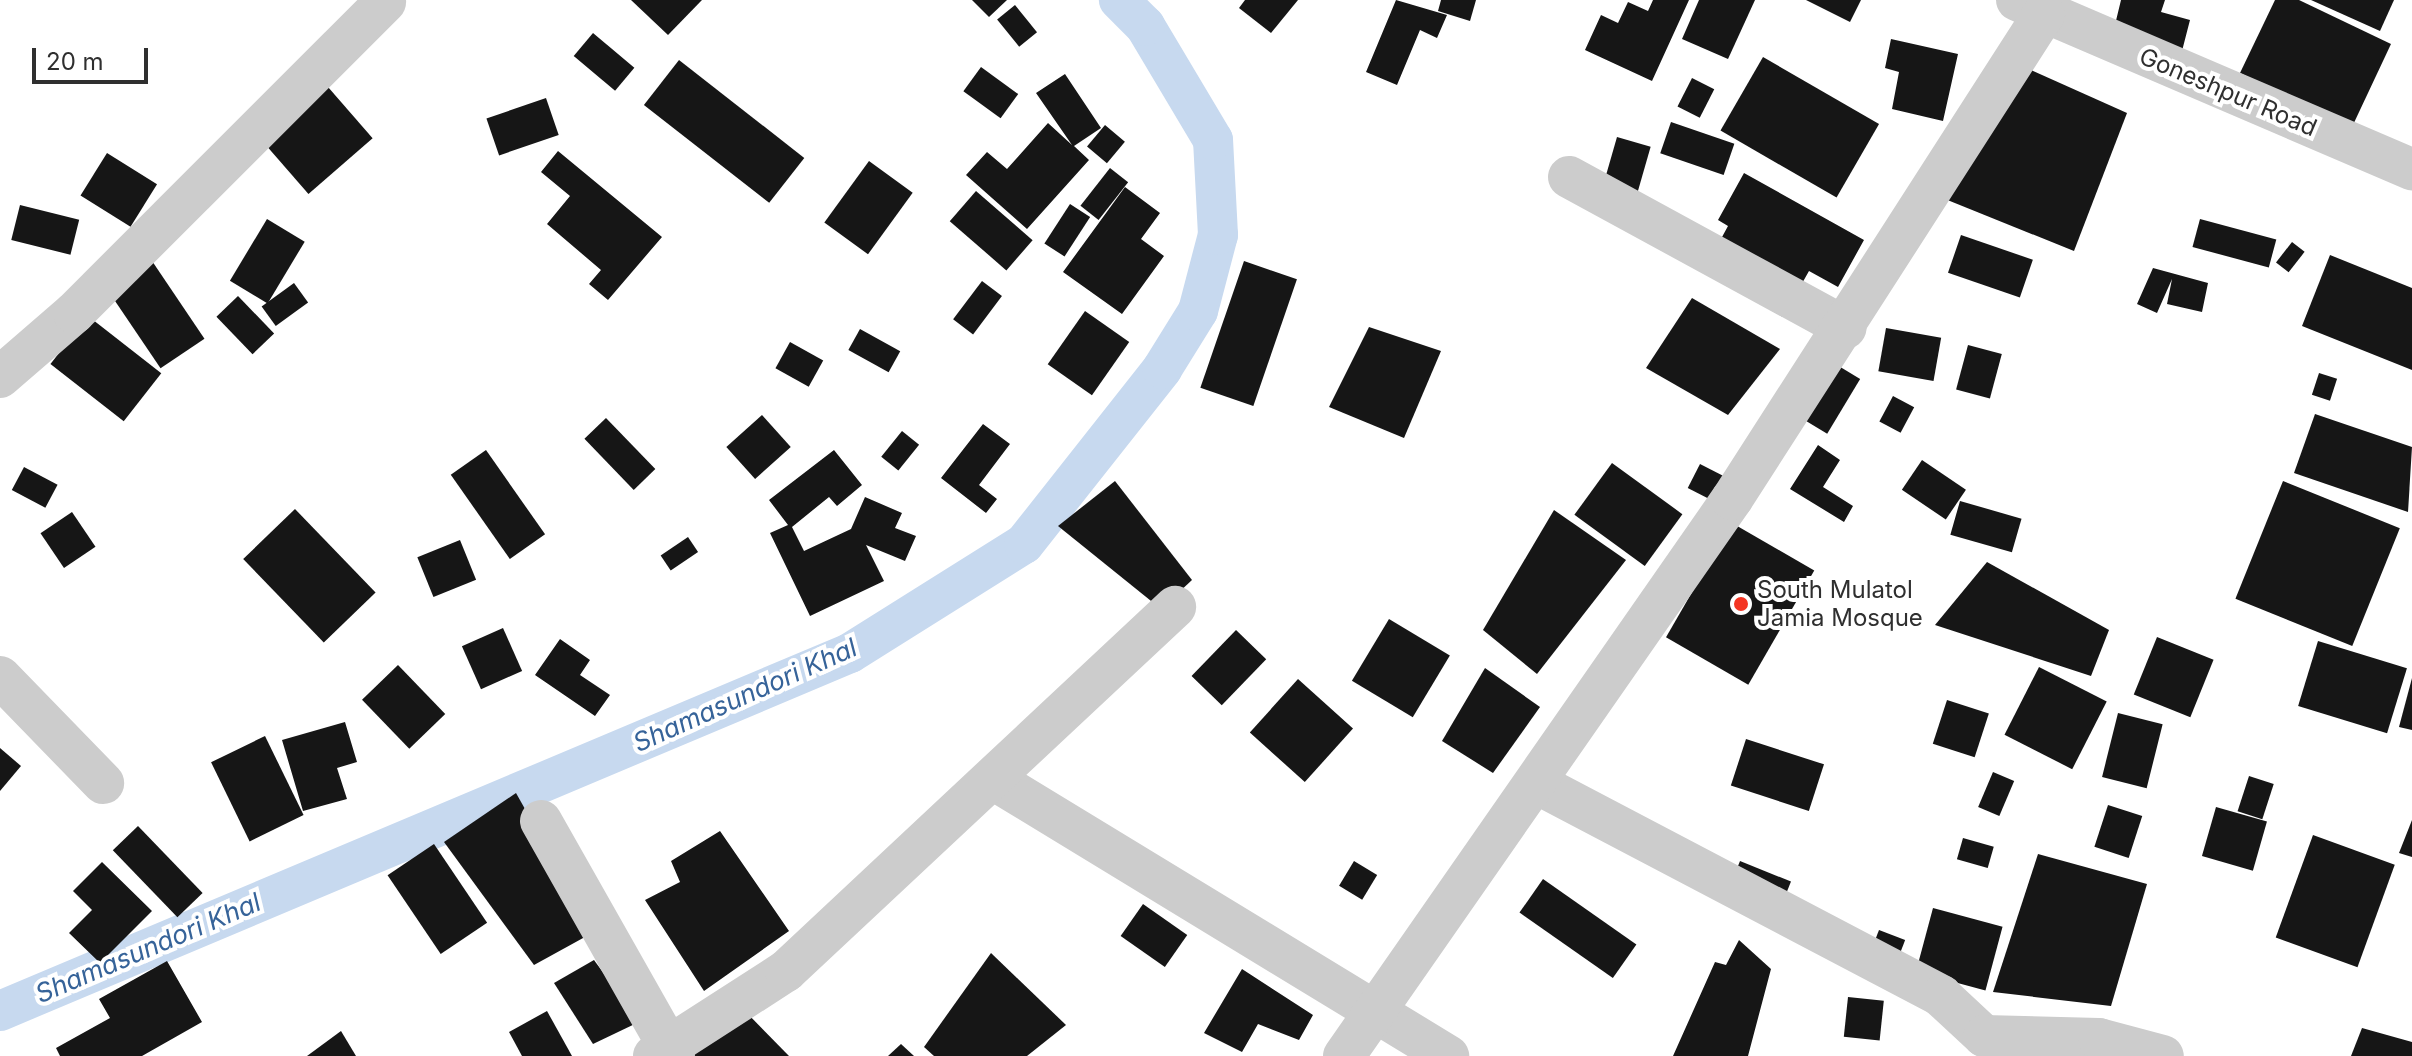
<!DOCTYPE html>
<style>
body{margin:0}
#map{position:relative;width:2412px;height:1056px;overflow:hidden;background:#fff;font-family:Inter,sans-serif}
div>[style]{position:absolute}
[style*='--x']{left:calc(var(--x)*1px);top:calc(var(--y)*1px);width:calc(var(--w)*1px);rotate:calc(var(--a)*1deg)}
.canal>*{height:40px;margin:-20px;padding:0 20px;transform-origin:20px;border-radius:20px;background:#c7d9ef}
.building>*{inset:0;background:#161616;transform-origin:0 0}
.minor>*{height:42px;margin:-21px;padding:0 21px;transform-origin:21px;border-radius:21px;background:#ccc}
.dots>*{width:22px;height:22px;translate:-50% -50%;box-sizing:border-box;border:4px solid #fff;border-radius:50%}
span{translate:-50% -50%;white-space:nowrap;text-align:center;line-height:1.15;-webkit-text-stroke:8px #fff;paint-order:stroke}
.street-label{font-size:24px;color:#2f2f2f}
.poi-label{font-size:24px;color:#2f2f2f}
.left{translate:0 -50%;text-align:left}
.water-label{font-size:26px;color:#366399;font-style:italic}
.scale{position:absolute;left:32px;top:48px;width:116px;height:36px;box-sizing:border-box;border:4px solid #2f2f2f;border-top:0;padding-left:10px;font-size:24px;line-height:28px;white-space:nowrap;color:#2f2f2f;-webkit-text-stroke:6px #fff;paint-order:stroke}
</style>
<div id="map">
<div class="canal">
<div style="--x:0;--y:1011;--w:922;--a:-22.84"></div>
<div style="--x:850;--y:653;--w:205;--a:-32.1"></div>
<div style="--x:1024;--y:544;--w:223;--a:-51.7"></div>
<div style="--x:1162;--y:369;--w:68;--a:-58.2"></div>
<div style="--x:1198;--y:311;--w:79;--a:-75.3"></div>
<div style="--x:1218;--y:235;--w:95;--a:-93"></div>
<div style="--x:1213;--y:140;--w:133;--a:-120.8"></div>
<div style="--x:1145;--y:26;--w:37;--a:-135"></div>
</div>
<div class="building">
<div style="clip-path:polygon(631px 0,702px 0,668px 35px)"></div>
<div style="clip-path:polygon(972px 0,1007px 0,989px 17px)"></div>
<div style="clip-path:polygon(1245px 0,1298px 0,1271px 33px,1239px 8px)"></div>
<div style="clip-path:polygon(1396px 0,1447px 15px,1437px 38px,1420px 30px,1397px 85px,1366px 72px)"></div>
<div style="clip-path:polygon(1441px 0,1476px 0,1470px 21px,1438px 11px)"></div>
<div style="clip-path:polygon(1653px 0,1689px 0,1652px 81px,1585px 50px,1601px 15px,1618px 23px,1628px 2px,1648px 11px)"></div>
<div style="clip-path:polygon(1699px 0,1755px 0,1728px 59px,1682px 39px)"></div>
<div style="clip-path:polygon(1806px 0,1861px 0,1850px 22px)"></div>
<div style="clip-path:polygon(2121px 0,2165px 0,2161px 12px,2190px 20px,2182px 51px,2113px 33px)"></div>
<div style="clip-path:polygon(2275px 0,2299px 0,2391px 44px,2352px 127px,2240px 73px)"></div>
<div style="clip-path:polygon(2311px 0,2394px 0,2380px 31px)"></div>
<div style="left:1015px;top:5px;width:35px;height:23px;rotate:51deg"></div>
<div style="left:593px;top:33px;width:54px;height:30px;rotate:40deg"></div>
<div style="clip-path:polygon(1891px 39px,1958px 54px,1943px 121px,1892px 109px,1899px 72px,1885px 68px)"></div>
<div style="left:1763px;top:57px;width:134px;height:85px;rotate:30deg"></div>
<div style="left:679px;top:60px;width:159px;height:57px;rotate:38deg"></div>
<div style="clip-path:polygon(2022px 66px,2127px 113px,2074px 251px,1940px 197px)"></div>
<div style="left:981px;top:67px;width:46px;height:30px;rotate:36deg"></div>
<div style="clip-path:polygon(1065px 74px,1101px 128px,1074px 146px,1089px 160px,1027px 229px,966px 175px,987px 152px,1007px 169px,1048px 123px,1072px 145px,1036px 93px)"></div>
<div style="left:1692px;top:78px;width:25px;height:32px;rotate:27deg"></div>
<div style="left:328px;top:87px;width:68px;height:85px;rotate:49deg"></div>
<div style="left:546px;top:98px;width:39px;height:63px;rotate:71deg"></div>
<div style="left:1671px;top:122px;width:67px;height:33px;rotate:19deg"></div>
<div style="left:1105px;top:125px;width:26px;height:28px;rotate:40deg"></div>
<div style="left:1617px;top:137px;width:35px;height:50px;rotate:16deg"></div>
<div style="clip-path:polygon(558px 151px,662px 237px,608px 300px,589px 284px,601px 270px,547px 224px,570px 196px,541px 172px)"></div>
<div style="left:107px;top:153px;width:59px;height:50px;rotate:32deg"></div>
<div style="left:869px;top:161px;width:54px;height:76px;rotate:36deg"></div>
<div style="left:1110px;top:168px;width:23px;height:48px;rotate:38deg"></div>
<div style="clip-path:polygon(1744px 173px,1864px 240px,1838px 287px,1809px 271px,1783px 317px,1703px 272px,1728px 226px,1718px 220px)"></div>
<div style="clip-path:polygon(1125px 187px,1160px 213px,1141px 239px,1164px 256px,1122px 314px,1063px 272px)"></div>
<div style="left:976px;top:191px;width:75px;height:40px;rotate:41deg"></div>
<div style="left:1070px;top:204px;width:24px;height:47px;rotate:33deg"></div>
<div style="left:20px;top:205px;width:61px;height:36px;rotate:14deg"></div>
<div style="left:267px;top:219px;width:44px;height:72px;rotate:31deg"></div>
<div style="left:2200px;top:219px;width:79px;height:29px;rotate:15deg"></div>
<div style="left:1961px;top:235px;width:76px;height:40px;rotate:19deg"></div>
<div style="left:2292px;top:242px;width:16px;height:26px;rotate:38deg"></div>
<div style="left:148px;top:255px;width:101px;height:53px;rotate:56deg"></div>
<div style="clip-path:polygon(2330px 255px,2412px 288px,2412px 370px,2302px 326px)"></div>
<div style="left:1244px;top:261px;width:56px;height:134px;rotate:19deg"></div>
<div style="clip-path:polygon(2153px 268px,2208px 283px,2202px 312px,2167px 304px,2172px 279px,2157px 313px,2137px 304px)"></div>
<div style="left:982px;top:281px;width:25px;height:48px;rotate:37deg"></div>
<div style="left:294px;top:283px;width:24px;height:40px;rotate:54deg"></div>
<div style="left:238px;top:296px;width:52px;height:30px;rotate:46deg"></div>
<div style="clip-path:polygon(1692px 298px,1780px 349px,1728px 415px,1646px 368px)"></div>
<div style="left:1085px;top:311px;width:54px;height:65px;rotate:35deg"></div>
<div style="left:88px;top:316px;width:93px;height:61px;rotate:38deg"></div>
<div style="clip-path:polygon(1369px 327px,1441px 351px,1404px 438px,1329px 407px)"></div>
<div style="left:1886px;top:328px;width:56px;height:44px;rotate:10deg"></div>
<div style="left:860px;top:329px;width:46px;height:24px;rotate:29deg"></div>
<div style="left:790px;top:342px;width:38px;height:30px;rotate:29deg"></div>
<div style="left:1968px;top:345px;width:35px;height:46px;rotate:15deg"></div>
<div style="left:1837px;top:365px;width:27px;height:64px;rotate:31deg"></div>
<div style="left:2319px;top:373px;width:19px;height:23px;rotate:18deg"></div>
<div style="left:1893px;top:396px;width:24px;height:29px;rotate:28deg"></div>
<div style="clip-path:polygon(2315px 414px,2412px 447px,2408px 512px,2294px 473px)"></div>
<div style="left:762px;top:415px;width:43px;height:48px;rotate:48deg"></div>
<div style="left:606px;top:418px;width:71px;height:30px;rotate:46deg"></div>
<div style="clip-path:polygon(983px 424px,1010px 444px,979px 485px,997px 499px,986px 513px,941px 478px)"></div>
<div style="left:902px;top:431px;width:22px;height:33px;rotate:39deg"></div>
<div style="clip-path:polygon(1818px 445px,1840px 460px,1823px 487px,1853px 506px,1844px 522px,1790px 489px)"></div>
<div style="left:486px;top:450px;width:103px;height:43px;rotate:55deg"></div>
<div style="clip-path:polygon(834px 450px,862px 485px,837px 506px,829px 497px,792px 527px,804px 551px,851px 529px,865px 497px,902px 513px,895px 528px,916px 536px,905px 561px,866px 545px,884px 581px,810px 616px,770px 533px,788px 525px,769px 500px)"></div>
<div style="left:1922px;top:460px;width:53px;height:36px;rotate:34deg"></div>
<div style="left:1612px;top:463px;width:87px;height:64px;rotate:36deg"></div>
<div style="left:1700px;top:464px;width:28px;height:27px;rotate:27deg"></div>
<div style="left:24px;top:467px;width:38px;height:26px;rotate:28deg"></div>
<div style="clip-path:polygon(1115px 481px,1192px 580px,1161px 609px,1058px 526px)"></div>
<div style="left:2283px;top:481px;width:126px;height:127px;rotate:22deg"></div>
<div style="left:1960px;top:501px;width:64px;height:35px;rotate:16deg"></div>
<div style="left:295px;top:509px;width:116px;height:72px;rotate:46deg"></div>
<div style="clip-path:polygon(1554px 510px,1626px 560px,1537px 674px,1483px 630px)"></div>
<div style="left:72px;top:512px;width:42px;height:38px;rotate:56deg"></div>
<div style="left:1732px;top:523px;width:95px;height:132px;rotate:30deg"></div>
<div style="left:688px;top:537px;width:18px;height:33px;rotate:56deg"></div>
<div style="left:460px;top:540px;width:43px;height:46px;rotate:68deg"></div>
<div style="clip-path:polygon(1987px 562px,2109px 630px,2091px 676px,1935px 625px)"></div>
<div style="left:1389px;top:619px;width:71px;height:72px;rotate:31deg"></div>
<div style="left:503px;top:628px;width:47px;height:45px;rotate:66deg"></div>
<div style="left:1236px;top:630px;width:42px;height:64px;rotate:44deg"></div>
<div style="left:2157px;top:637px;width:61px;height:62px;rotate:22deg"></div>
<div style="clip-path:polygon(560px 639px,590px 660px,580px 675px,610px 695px,595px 716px,535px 675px)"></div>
<div style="left:2318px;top:641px;width:93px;height:68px;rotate:17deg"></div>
<div style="left:398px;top:665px;width:68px;height:50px;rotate:46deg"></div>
<div style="left:2039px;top:667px;width:76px;height:76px;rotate:27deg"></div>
<div style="clip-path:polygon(1485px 668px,1540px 707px,1493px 773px,1442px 741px)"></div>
<div style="clip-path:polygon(2412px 678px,2412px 730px,2399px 727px)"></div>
<div style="left:1298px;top:679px;width:74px;height:72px;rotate:42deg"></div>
<div style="left:1947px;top:700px;width:44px;height:46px;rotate:18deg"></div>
<div style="left:2118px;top:713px;width:46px;height:66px;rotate:14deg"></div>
<div style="clip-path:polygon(345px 722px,357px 762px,337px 768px,347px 799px,303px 811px,282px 740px)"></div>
<div style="left:265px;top:736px;width:88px;height:60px;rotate:64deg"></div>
<div style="left:1746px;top:739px;width:82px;height:49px;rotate:18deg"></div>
<div style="clip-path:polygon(0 748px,21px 766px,0 791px)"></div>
<div style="left:1993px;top:772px;width:23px;height:38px;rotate:23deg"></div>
<div style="left:2249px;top:776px;width:26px;height:37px;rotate:18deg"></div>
<div style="clip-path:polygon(516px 793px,594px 932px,534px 965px,444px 842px)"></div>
<div style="left:2108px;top:805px;width:36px;height:44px;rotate:18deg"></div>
<div style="left:2216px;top:807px;width:53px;height:51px;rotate:16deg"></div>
<div style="clip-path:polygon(2412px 820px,2412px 857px,2399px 853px)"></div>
<div style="left:138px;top:826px;width:93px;height:35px;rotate:46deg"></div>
<div style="clip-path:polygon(720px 831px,789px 931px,704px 991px,645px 900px,680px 882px,671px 861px)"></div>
<div style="left:2313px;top:835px;width:87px;height:109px;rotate:20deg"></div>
<div style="left:1963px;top:838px;width:32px;height:22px;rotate:16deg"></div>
<div style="left:434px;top:844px;width:95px;height:56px;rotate:56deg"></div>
<div style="clip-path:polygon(2038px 854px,2147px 884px,2111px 1006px,1993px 992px)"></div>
<div style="left:1354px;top:861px;width:27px;height:29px;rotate:31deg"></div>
<div style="left:1740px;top:861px;width:55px;height:27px;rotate:22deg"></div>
<div style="clip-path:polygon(102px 862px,152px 911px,100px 963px,69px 933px,92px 910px,73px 891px)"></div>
<div style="left:1543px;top:879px;width:114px;height:41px;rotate:35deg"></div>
<div style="left:1143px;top:904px;width:54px;height:39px;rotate:35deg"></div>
<div style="left:1933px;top:908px;width:72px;height:66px;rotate:15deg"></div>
<div style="left:1879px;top:930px;width:28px;height:21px;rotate:21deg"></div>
<div style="clip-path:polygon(1739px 940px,1771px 969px,1748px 1056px,1673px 1056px,1715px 962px,1726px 965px)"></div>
<div style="clip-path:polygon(991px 953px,1066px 1025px,1027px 1056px,934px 1056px,924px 1047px)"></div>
<div style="clip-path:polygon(594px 960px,639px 1022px,593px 1044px,554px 983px)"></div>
<div style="clip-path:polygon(167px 961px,202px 1022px,142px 1056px,60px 1056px,56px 1048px,110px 1018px,99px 999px)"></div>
<div style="clip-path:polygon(1242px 969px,1313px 1015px,1299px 1040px,1258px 1024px,1242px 1052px,1204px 1033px)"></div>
<div style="left:1848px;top:997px;width:36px;height:40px;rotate:6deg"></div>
<div style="clip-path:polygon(743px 1009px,789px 1056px,685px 1056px)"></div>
<div style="clip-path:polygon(547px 1011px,572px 1056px,522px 1056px,509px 1032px)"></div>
<div style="clip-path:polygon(2362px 1028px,2412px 1042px,2412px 1056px,2351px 1056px)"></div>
<div style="clip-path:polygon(341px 1031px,356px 1056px,307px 1056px)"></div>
<div style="clip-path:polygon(901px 1044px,914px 1056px,888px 1056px)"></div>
</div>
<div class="minor">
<div style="--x:2017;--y:0;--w:430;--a:23.2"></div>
<div style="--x:1569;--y:177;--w:315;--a:28.6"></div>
<div style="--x:0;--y:377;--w:98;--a:-40.9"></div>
<div style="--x:74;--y:313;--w:440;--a:-45"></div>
<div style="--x:0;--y:677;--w:148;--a:45.8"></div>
<div style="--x:993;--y:779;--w:533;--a:31.33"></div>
<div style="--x:1536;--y:783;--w:458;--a:27.7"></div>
<div style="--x:1941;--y:996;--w:59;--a:42.9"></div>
<div style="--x:1984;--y:1036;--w:115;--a:1.5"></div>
<div style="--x:2099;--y:1039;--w:66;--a:14.9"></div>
<div style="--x:541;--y:821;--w:270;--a:60.5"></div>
<div style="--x:654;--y:1056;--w:157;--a:-32.8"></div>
<div style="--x:786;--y:971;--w:533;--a:-43.1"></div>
<div style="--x:1344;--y:1056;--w:679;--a:-55.14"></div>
<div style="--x:1732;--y:499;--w:577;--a:-57.25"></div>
</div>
<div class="dots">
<div style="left:1741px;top:604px;background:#f43523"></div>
</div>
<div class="street-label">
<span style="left:2228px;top:92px;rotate:23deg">Goneshpur Road</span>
</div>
<div class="poi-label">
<span class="left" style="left:1757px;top:604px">South Mulatol<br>Jamia Mosque</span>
</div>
<div class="water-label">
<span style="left:745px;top:695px;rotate:-24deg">Shamasundori Khal</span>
<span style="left:148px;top:948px;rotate:-23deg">Shamasundori Khal</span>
</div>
<div class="scale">20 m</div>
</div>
